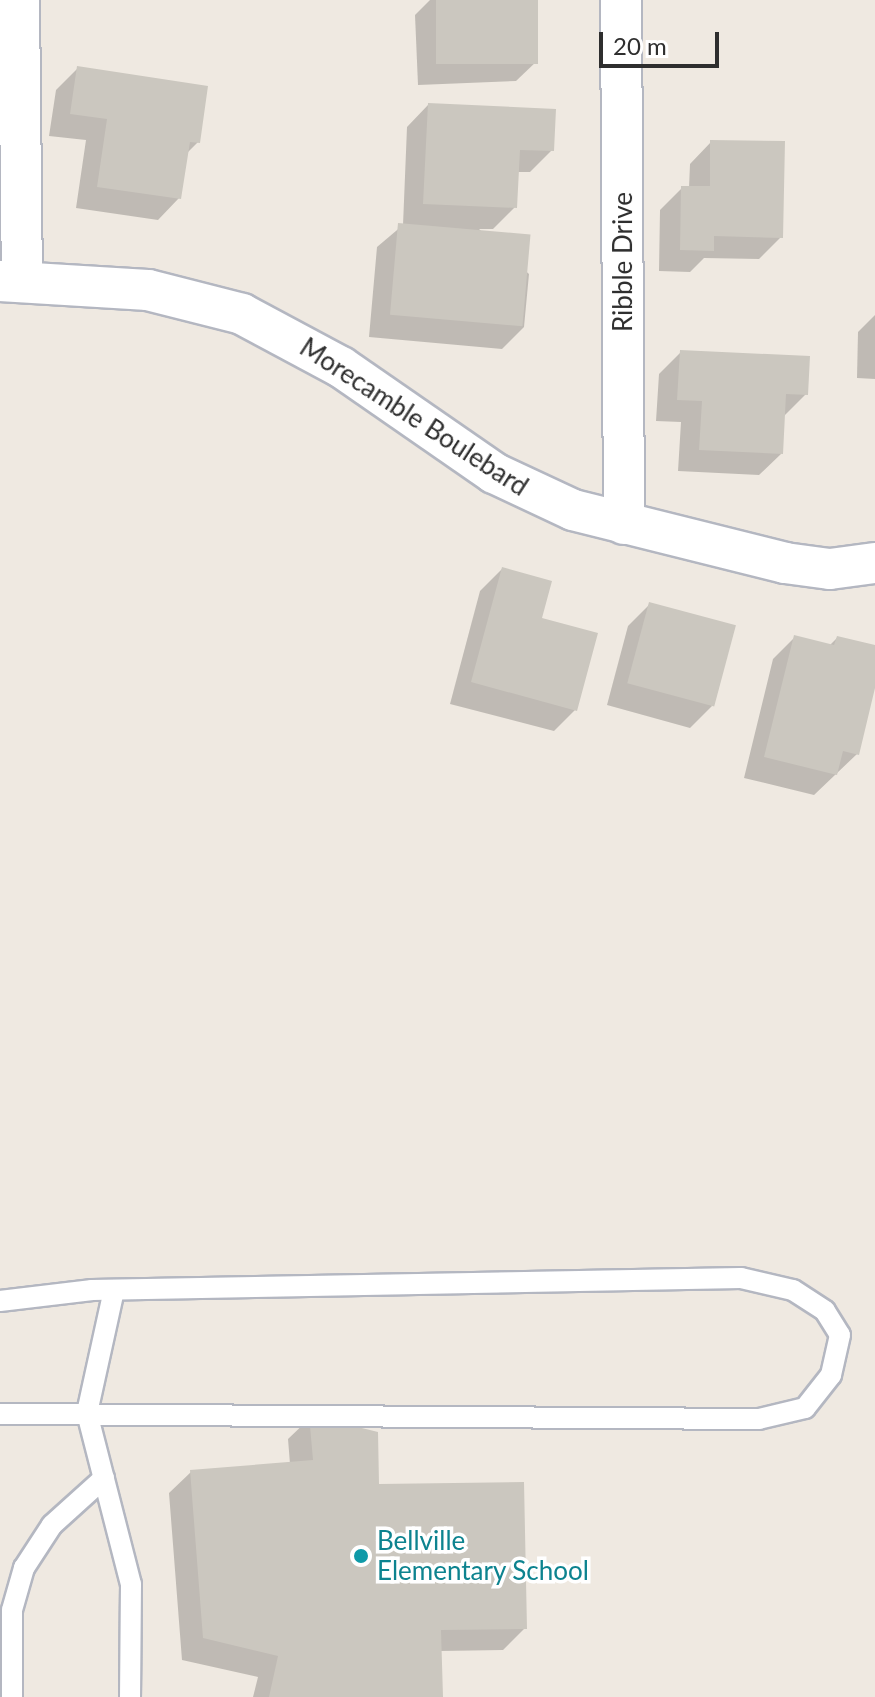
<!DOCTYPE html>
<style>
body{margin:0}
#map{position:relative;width:875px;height:1697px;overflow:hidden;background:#efe9e1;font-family:Lato,sans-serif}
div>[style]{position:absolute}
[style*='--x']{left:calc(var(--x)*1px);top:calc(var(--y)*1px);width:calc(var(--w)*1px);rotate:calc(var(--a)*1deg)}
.shadow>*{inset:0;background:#0003}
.building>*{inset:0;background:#cbc7bf;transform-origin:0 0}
.roads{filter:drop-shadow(2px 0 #b4b7c1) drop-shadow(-2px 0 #b4b7c1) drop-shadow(0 2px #b4b7c1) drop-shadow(0 -2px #b4b7c1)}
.service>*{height:20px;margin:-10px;padding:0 10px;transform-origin:10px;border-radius:10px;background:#fff}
.minor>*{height:40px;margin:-20px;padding:0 20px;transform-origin:20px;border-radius:20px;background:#fff}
.dots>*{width:22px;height:22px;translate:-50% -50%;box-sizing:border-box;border:4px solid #fff;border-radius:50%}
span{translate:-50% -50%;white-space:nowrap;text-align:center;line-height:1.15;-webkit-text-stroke:7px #fff;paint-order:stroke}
.street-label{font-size:26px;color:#2e2e2e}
.culture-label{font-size:26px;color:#0d838f}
.left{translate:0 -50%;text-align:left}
.scale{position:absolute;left:599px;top:32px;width:120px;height:36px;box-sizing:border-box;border:4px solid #2e2e2e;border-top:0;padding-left:10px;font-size:24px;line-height:28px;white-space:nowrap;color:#2e2e2e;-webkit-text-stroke:6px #fff;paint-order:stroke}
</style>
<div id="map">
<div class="shadow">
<div style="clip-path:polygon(430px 0,536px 0,538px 60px,516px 81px,418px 85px,415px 15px)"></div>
<div style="clip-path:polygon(78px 68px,198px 142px,186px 154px,179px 198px,158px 220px,76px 208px,86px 140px,49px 136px,56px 90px)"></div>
<div style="clip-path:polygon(428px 105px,552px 150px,530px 172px,516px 172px,515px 207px,493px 229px,479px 229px,529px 274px,524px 327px,502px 349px,369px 337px,377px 247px,403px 225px,407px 127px)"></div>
<div style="clip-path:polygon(711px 142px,781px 237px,759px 259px,704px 258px,690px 272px,659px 271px,660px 210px,682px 188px,689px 188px,690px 164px)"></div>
<div style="clip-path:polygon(875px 315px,875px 379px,857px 378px,858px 332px)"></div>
<div style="clip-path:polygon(681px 352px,806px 394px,783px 417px,781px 454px,759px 475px,678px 471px,681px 422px,656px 421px,659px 374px)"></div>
<div style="clip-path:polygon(502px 569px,540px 620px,575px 710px,554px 731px,450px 704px,480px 591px)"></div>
<div style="clip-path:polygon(650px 604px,712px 706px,690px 728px,607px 705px,628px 626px)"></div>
<div style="clip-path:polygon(795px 637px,829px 646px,837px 638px,875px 647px,875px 679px,857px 754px,814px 795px,744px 778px,773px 659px)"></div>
<div style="clip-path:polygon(310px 1418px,525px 1628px,503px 1650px,440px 1651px,441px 1697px,253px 1697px,258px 1677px,182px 1660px,169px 1493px,191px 1472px,290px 1464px,288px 1439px)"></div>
</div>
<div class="building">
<div style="left:436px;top:0;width:102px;height:64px"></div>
<div style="clip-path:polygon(77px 66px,208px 86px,200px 143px,190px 142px,181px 199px,97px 187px,107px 119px,70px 114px)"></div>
<div style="clip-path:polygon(428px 103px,556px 109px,554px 151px,520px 150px,517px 208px,423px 204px)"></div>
<div style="clip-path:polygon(710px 140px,785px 141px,783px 238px,714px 236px,714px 251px,680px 250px,681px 186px,710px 186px)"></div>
<div style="left:398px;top:223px;width:133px;height:92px;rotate:5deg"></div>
<div style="clip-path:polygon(680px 350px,810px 356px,808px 395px,786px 394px,783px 454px,699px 450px,702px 401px,677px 400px)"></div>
<div style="clip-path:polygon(502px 567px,552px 581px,542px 618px,598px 633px,577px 711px,471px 682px)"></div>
<div style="left:649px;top:602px;width:90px;height:84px;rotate:15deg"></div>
<div style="clip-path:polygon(794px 635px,834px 645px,837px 636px,875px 645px,875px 688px,859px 755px,843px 751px,837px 775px,764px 757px)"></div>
<div style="clip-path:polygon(309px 1415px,378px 1432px,379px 1484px,524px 1482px,527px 1629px,441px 1630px,443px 1697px,269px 1697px,278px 1656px,203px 1638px,190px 1470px,313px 1460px)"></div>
</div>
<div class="roads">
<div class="service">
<div style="--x:114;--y:1290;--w:126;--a:102.4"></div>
<div style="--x:87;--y:1413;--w:177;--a:75.6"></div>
<div style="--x:131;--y:1584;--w:113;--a:90.5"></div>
<div style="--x:0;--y:1301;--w:93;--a:-6.8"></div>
<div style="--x:92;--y:1290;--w:649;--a:-1.06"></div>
<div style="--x:741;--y:1278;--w:53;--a:13"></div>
<div style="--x:793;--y:1290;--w:38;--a:33"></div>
<div style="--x:825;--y:1311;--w:28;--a:58"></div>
<div style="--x:840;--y:1335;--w:41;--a:102.7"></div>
<div style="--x:831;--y:1375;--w:42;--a:128.2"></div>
<div style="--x:805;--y:1408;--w:47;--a:166.6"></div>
<div style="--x:759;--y:1419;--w:759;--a:-179.62"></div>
<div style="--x:12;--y:1697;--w:87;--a:-90"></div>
<div style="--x:12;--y:1610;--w:44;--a:-74.1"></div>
<div style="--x:24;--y:1568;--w:51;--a:-56.9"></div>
<div style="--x:52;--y:1525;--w:70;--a:-42.1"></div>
</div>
<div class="minor">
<div style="--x:19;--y:0;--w:281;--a:89.4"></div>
<div style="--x:621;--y:0;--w:524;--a:89.67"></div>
<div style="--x:0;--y:281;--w:148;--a:3.5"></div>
<div style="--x:148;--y:290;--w:97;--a:14.3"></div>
<div style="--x:242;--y:314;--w:112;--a:28.2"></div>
<div style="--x:341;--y:367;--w:186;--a:34.7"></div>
<div style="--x:494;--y:473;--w:87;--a:25.1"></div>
<div style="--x:573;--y:510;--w:219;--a:14"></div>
<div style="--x:785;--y:563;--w:45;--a:7.6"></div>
<div style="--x:830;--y:569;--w:45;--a:-7.6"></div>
</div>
</div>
<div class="dots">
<div style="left:361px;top:1556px;background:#0f9aa8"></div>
</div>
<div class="street-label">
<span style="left:623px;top:262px;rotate:-90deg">Ribble Drive</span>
<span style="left:414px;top:417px;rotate:33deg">Morecamble Boulebard</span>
</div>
<div class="culture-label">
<span class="left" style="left:377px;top:1556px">Bellville<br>Elementary School</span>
</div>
<div class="scale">20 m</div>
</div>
